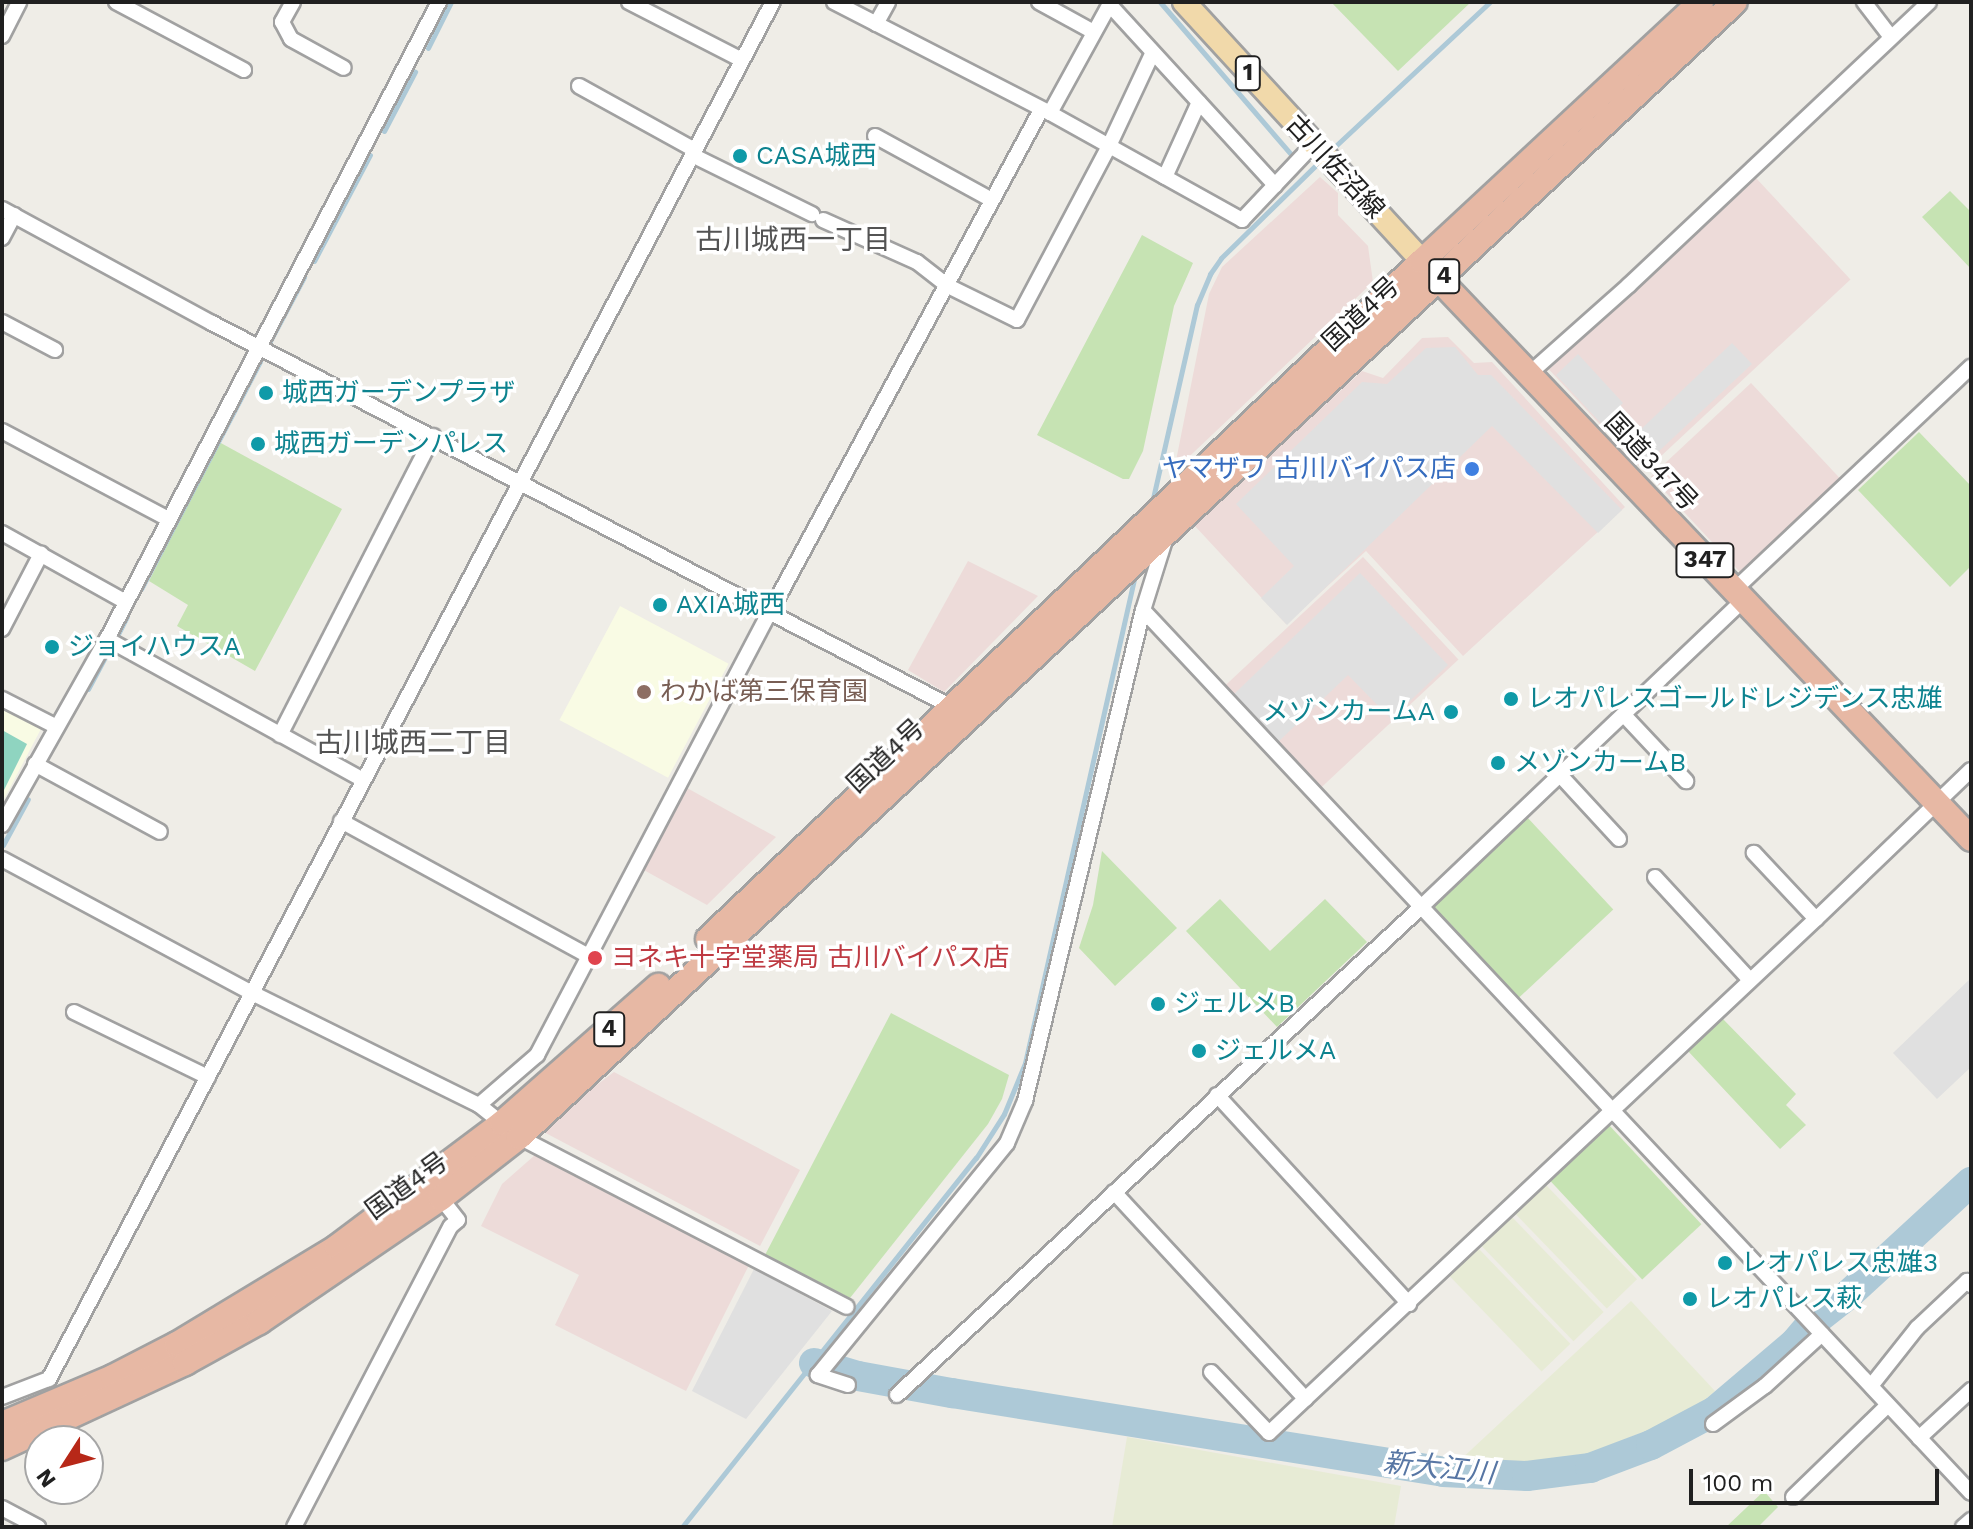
<!DOCTYPE html>
<meta charset="utf-8">
<style>
body{margin:0}
#map{position:relative;width:1973px;height:1529px;overflow:hidden;background:#efede7;font-family:"Work Sans","Noto Sans JP",sans-serif}
div>[style]{position:absolute}
[style*='--x']{left:calc(var(--x)*1px);top:calc(var(--y)*1px);width:calc(var(--w)*1px);rotate:calc(var(--a)*1deg)}
.commercial>*{inset:0;background:#eddbd9;transform-origin:0 0}
.education>*{inset:0;background:#f9fbe4;transform-origin:0 0}
.farmland>*{inset:0;background:#e7ebd5;transform-origin:0 0}
.grass>*{inset:0;background:#c6e3b3;transform-origin:0 0}
.pitch>*{inset:0;background:#8fd4c0}
.parking>*{inset:0;background:#e0e0e0}
.stream>*{height:5px;margin:-2.5px;padding:0 2.5px;transform-origin:2.5px;border-radius:2.5px;background:#adc9d7}
.river>*{height:30px;margin:-15px;padding:0 15px;transform-origin:15px;border-radius:15px;background:#adc9d7}
.roads{filter:drop-shadow(2px 0 #a1a1a1) drop-shadow(-2px 0 #a1a1a1) drop-shadow(0 2px #a1a1a1) drop-shadow(0 -2px #a1a1a1)}
.minor>*{height:14px;margin:-7px;padding:0 7px;transform-origin:7px;border-radius:7px;background:#fff}
.primary>*{height:22px;margin:-11px;padding:0 11px;transform-origin:11px;border-radius:11px;background:#f1d9aa}
.trunk>*{height:24px;margin:-12px;padding:0 12px;transform-origin:12px;border-radius:12px;background:#e7b8a4}
.dots>*{width:22px;height:22px;translate:-50% -50%;box-sizing:border-box;border:4px solid #fff;border-radius:50%}
span{translate:-50% -50%;white-space:nowrap;text-align:center;line-height:1.15;-webkit-text-stroke:7px #fff;paint-order:stroke}
.shield-label span{padding:2px 6px;background:#fff;border:2px solid;border-radius:6px;-webkit-text-stroke-width:0}
.shield-label{font-size:24px;color:#202020;font-weight:700}
.culture-label{font-size:26px;color:#0d838f}
.left{translate:0 -50%;text-align:left}
.right{translate:-100% -50%;text-align:right}
.street-label{font-size:26px;color:#202020}
.shop-label{font-size:26px;color:#366cbe}
.education-label{font-size:26px;color:#785e54}
.health-label{font-size:26px;color:#be3a42}
.neighbourhood-label{font-size:28px;color:#535353}
.water-label{font-size:28px;color:#5776a4;font-style:italic}
.frame{position:absolute;inset:0;border:4px solid #202020;pointer-events:none}
.north{position:absolute;left:24px;top:1425px;width:80px;height:80px;box-sizing:border-box;background:#fff;border:2px solid #a6a6a6;border-radius:50%;rotate:234deg;font-size:22px;font-weight:700;line-height:32px;text-align:center;color:#202020}
.north::after{content:'';display:block;margin:auto;width:28px;height:36px;background:#b72818;clip-path:polygon(50% 0,100% 100%,50% 72%,0 100%)}
.scale{position:absolute;left:1689px;top:1469px;width:250px;height:36px;box-sizing:border-box;border:4px solid #202020;border-top:0;padding-left:10px;font-size:24px;line-height:28px;white-space:nowrap;color:#202020;-webkit-text-stroke:6px #fff;paint-order:stroke}
</style>
<div id="map">
<div class="commercial">
<div style="clip-path:polygon(1320px 177px,1338px 193px,1338px 215px,1368px 246px,1373px 282px,1174px 471px,1209px 294px,1222px 267px)"></div>
<div style="left:1755px;top:177px;width:140px;height:282px;rotate:47deg"></div>
<div style="clip-path:polygon(1448px 337px,1474px 363px,1492px 362px,1625px 507px,1463px 656px,1366px 551px,1286px 624px,1194px 525px,1362px 371px,1383px 378px,1422px 338px)"></div>
<div style="left:1751px;top:383px;width:132px;height:137px;rotate:47deg"></div>
<div style="left:1363px;top:557px;width:140px;height:191px;rotate:47deg"></div>
<div style="clip-path:polygon(968px 561px,1038px 596px,944px 692px,908px 670px)"></div>
<div style="clip-path:polygon(687px 788px,776px 837px,707px 905px,642px 869px)"></div>
<div style="clip-path:polygon(614px 1072px,800px 1170px,760px 1246px,538px 1129px)"></div>
<div style="clip-path:polygon(535px 1155px,750px 1263px,686px 1391px,555px 1325px,579px 1275px,481px 1226px,502px 1184px)"></div>
</div>
<div class="education">
<div style="left:620px;top:606px;width:123px;height:129px;rotate:28deg"></div>
<div style="clip-path:polygon(2px 707px,42px 727px,2px 803px)"></div>
</div>
<div class="farmland">
<div style="left:1546px;top:1185px;width:131px;height:42px;rotate:46deg"></div>
<div style="left:1512px;top:1217px;width:132px;height:42px;rotate:46deg"></div>
<div style="left:1478px;top:1248px;width:133px;height:40px;rotate:46deg"></div>
<div style="clip-path:polygon(1631px 1301px,1715px 1391px,1701px 1403px,1661px 1425px,1590px 1453px,1503px 1466px,1458px 1462px)"></div>
<div style="clip-path:polygon(1127px 1437px,1401px 1486px,1394px 1527px,1112px 1527px)"></div>
</div>
<div class="grass">
<div style="clip-path:polygon(1331px 2px,1471px 2px,1398px 71px)"></div>
<div style="clip-path:polygon(1950px 191px,1971px 212px,1971px 269px,1922px 217px)"></div>
<div style="clip-path:polygon(1142px 235px,1193px 263px,1174px 306px,1143px 451px,1129px 479px,1123px 479px,1037px 435px)"></div>
<div style="clip-path:polygon(1919px 432px,1971px 486px,1971px 566px,1950px 587px,1858px 490px)"></div>
<div style="clip-path:polygon(219px 442px,342px 509px,255px 671px,177px 626px,188px 605px,149px 581px)"></div>
<div style="left:1526px;top:816px;width:128px;height:132px;rotate:47deg"></div>
<div style="clip-path:polygon(1102px 851px,1177px 928px,1115px 986px,1079px 948px,1093px 905px)"></div>
<div style="clip-path:polygon(1220px 899px,1270px 951px,1325px 899px,1367px 942px,1277px 1027px,1186px 931px)"></div>
<div style="clip-path:polygon(891px 1013px,1009px 1075px,1002px 1099px,988px 1124px,850px 1298px,765px 1255px)"></div>
<div style="clip-path:polygon(1722px 1018px,1796px 1094px,1786px 1105px,1806px 1125px,1780px 1149px,1687px 1050px)"></div>
<div style="left:1608px;top:1124px;width:137px;height:81px;rotate:47deg"></div>
<div style="clip-path:polygon(1764px 1491px,1778px 1507px,1758px 1527px,1726px 1527px)"></div>
</div>
<div class="pitch">
<div style="clip-path:polygon(2px 730px,27px 744px,2px 794px)"></div>
</div>
<div class="parking">
<div style="clip-path:polygon(1732px 343px,1752px 364px,1642px 467px,1556px 375px,1578px 354px,1623px 403px,1617px 409px,1638px 432px)"></div>
<div style="clip-path:polygon(1455px 347px,1478px 375px,1491px 375px,1622px 510px,1598px 533px,1492px 426px,1287px 625px,1261px 598px,1294px 566px,1236px 504px,1362px 382px,1387px 384px,1426px 348px)"></div>
<div style="clip-path:polygon(1360px 573px,1448px 665px,1391px 719px,1348px 675px,1276px 744px,1231px 697px)"></div>
<div style="clip-path:polygon(1971px 978px,1971px 1067px,1937px 1099px,1893px 1053px)"></div>
<div style="clip-path:polygon(754px 1269px,832px 1311px,746px 1419px,692px 1391px)"></div>
</div>
<div class="stream">
<div style="--x:1160;--y:2;--w:206;--a:49.3"></div>
<div style="--x:428;--y:48;--w:51;--a:-63.4"></div>
<div style="--x:384;--y:131;--w:67;--a:-62.3"></div>
<div style="--x:1329;--y:152;--w:220;--a:-43"></div>
<div style="--x:314;--y:261;--w:120;--a:-62.2"></div>
<div style="--x:269;--y:343;--w:75;--a:-62.1"></div>
<div style="--x:1151;--y:507;--w:207;--a:-77.2"></div>
<div style="--x:1197;--y:305;--w:34;--a:-67"></div>
<div style="--x:1210;--y:274;--w:19;--a:-55"></div>
<div style="--x:1221;--y:258;--w:141;--a:-44.4"></div>
<div style="--x:141;--y:589;--w:257;--a:-62.4"></div>
<div style="--x:117;--y:636;--w:22;--a:-63"></div>
<div style="--x:88;--y:689;--w:34;--a:-62"></div>
<div style="--x:3;--y:845;--w:52;--a:-61.5"></div>
<div style="--x:682;--y:1527;--w:472;--a:-51.5"></div>
<div style="--x:976;--y:1158;--w:52;--a:-57.5"></div>
<div style="--x:1004;--y:1114;--w:55;--a:-67.6"></div>
<div style="--x:1025;--y:1063;--w:500;--a:-77.3"></div>
</div>
<div class="river">
<div style="--x:814;--y:1363;--w:46;--a:16.5"></div>
<div style="--x:858;--y:1376;--w:96;--a:10.3"></div>
<div style="--x:952;--y:1393;--w:497;--a:9.1"></div>
<div style="--x:1443;--y:1472;--w:84;--a:2.7"></div>
<div style="--x:1527;--y:1476;--w:64;--a:-7.2"></div>
<div style="--x:1590;--y:1468;--w:65;--a:-20.7"></div>
<div style="--x:1651;--y:1445;--w:72;--a:-28"></div>
<div style="--x:1715;--y:1411;--w:105;--a:-40.4"></div>
<div style="--x:1795;--y:1343;--w:26;--a:-50"></div>
<div style="--x:1812;--y:1323;--w:47;--a:-38.1"></div>
<div style="--x:1849;--y:1294;--w:166;--a:-42.6"></div>
</div>
<div class="roads">
<div class="minor">
<div style="--x:116;--y:2;--w:145;--a:28"></div>
<div style="--x:293;--y:2;--w:23;--a:119"></div>
<div style="--x:282;--y:22;--w:19;--a:62"></div>
<div style="--x:291;--y:39;--w:60;--a:28.7"></div>
<div style="--x:629;--y:2;--w:127;--a:27.2"></div>
<div style="--x:834;--y:2;--w:243;--a:27.2"></div>
<div style="--x:1050;--y:113;--w:220;--a:29.1"></div>
<div style="--x:1242;--y:220;--w:103;--a:-46.6"></div>
<div style="--x:1039;--y:2;--w:60;--a:28.7"></div>
<div style="--x:1864;--y:2;--w:44;--a:52.4"></div>
<div style="--x:1109;--y:4;--w:246;--a:47.5"></div>
<div style="--x:876;--y:24;--w:25;--a:-61"></div>
<div style="--x:2;--y:36;--w:38;--a:-63"></div>
<div style="--x:579;--y:86;--w:132;--a:28.9"></div>
<div style="--x:1050;--y:113;--w:127;--a:-61.2"></div>
<div style="--x:875;--y:136;--w:133;--a:28.7"></div>
<div style="--x:692;--y:155;--w:134;--a:26.2"></div>
<div style="--x:1165;--y:177;--w:82;--a:-65.6"></div>
<div style="--x:2;--y:209;--w:239;--a:28.5"></div>
<div style="--x:212;--y:323;--w:834;--a:27.43"></div>
<div style="--x:823;--y:220;--w:103;--a:24.1"></div>
<div style="--x:917;--y:262;--w:37;--a:38"></div>
<div style="--x:946;--y:285;--w:79;--a:26.2"></div>
<div style="--x:1017;--y:320;--w:197;--a:-62.1"></div>
<div style="--x:1109;--y:146;--w:102;--a:-64.9"></div>
<div style="--x:2;--y:238;--w:26;--a:-62"></div>
<div style="--x:2;--y:322;--w:60;--a:27.8"></div>
<div style="--x:1530;--y:373;--w:132;--a:-41.6"></div>
<div style="--x:1629;--y:285;--w:412;--a:-43.3"></div>
<div style="--x:2;--y:431;--w:186;--a:27.9"></div>
<div style="--x:2;--y:533;--w:142;--a:29.1"></div>
<div style="--x:1165;--y:540;--w:73;--a:107.4"></div>
<div style="--x:1143;--y:610;--w:1210;--a:46.84"></div>
<div style="--x:1733;--y:591;--w:327;--a:-43.3"></div>
<div style="--x:2;--y:629;--w:85;--a:-62.5"></div>
<div style="--x:107;--y:639;--w:292;--a:28.8"></div>
<div style="--x:2;--y:699;--w:59;--a:27"></div>
<div style="--x:1624;--y:715;--w:91;--a:46.8"></div>
<div style="--x:280;--y:735;--w:336;--a:-62.9"></div>
<div style="--x:35;--y:764;--w:142;--a:28.5"></div>
<div style="--x:1560;--y:775;--w:87;--a:47.3"></div>
<div style="--x:341;--y:821;--w:282;--a:28.6"></div>
<div style="--x:2;--y:825;--w:214;--a:-60.6"></div>
<div style="--x:107;--y:639;--w:718;--a:-62.47"></div>
<div style="--x:2;--y:859;--w:281;--a:28.2"></div>
<div style="--x:250;--y:992;--w:255;--a:26.3"></div>
<div style="--x:479;--y:1105;--w:51;--a:38.7"></div>
<div style="--x:519;--y:1137;--w:369;--a:27.4"></div>
<div style="--x:1655;--y:877;--w:140;--a:47.3"></div>
<div style="--x:1816;--y:919;--w:215;--a:-43.9"></div>
<div style="--x:74;--y:1012;--w:149;--a:25.9"></div>
<div style="--x:1217;--y:1095;--w:284;--a:47.4"></div>
<div style="--x:479;--y:1105;--w:77;--a:-40.8"></div>
<div style="--x:537;--y:1055;--w:498;--a:-62.3"></div>
<div style="--x:769;--y:614;--w:573;--a:-61.65"></div>
<div style="--x:1114;--y:1192;--w:282;--a:47.2"></div>
<div style="--x:1211;--y:1372;--w:84;--a:46.4"></div>
<div style="--x:1269;--y:1433;--w:751;--a:-43.22"></div>
<div style="--x:1816;--y:919;--w:91;--a:-133.2"></div>
<div style="--x:848;--y:1385;--w:32;--a:-162"></div>
<div style="--x:818;--y:1375;--w:299;--a:-50.8"></div>
<div style="--x:1007;--y:1143;--w:46;--a:-66.8"></div>
<div style="--x:1025;--y:1101;--w:505;--a:-76.49"></div>
<div style="--x:1871;--y:1386;--w:74;--a:-51.6"></div>
<div style="--x:1917;--y:1328;--w:69;--a:-43.2"></div>
<div style="--x:1967;--y:1281;--w:6;--a:45"></div>
<div style="--x:897;--y:1395;--w:716;--a:-42.96"></div>
<div style="--x:1421;--y:907;--w:445;--a:-43.6"></div>
<div style="--x:2;--y:1397;--w:50;--a:-21"></div>
<div style="--x:49;--y:1379;--w:1556;--a:-62.27"></div>
<div style="--x:1713;--y:1424;--w:64;--a:-36.2"></div>
<div style="--x:1765;--y:1386;--w:77;--a:-42.4"></div>
<div style="--x:1919;--y:1438;--w:71;--a:-42.7"></div>
<div style="--x:1793;--y:1497;--w:132;--a:-44.1"></div>
<div style="--x:2;--y:1508;--w:41;--a:27.8"></div>
<div style="--x:294;--y:1527;--w:339;--a:-62.5"></div>
<div style="--x:451;--y:1226;--w:9;--a:-41"></div>
<div style="--x:458;--y:1220;--w:28;--a:-128"></div>
<div style="--x:1963;--y:1527;--w:11;--a:-41"></div>
</div>
<div class="primary">
<div style="--x:1184;--y:2;--w:352;--a:47.4"></div>
</div>
<div class="trunk">
<div style="--x:1430;--y:270;--w:785;--a:46.44"></div>
<div style="--x:708;--y:939;--w:985;--a:-43.52"></div>
<div style="--x:1422;--y:261;--w:381;--a:-42.9"></div>
<div style="--x:2;--y:1424;--w:121;--a:-22.9"></div>
<div style="--x:113;--y:1377;--w:72;--a:-27.3"></div>
<div style="--x:177;--y:1344;--w:187;--a:-31.2"></div>
<div style="--x:337;--y:1247;--w:206;--a:-36.9"></div>
<div style="--x:502;--y:1123;--w:208;--a:-41.3"></div>
<div style="--x:2;--y:1448;--w:202;--a:-24.9"></div>
<div style="--x:185;--y:1363;--w:85;--a:-29"></div>
<div style="--x:259;--y:1322;--w:220;--a:-34.3"></div>
<div style="--x:441;--y:1198;--w:99;--a:-38"></div>
<div style="--x:519;--y:1137;--w:1663;--a:-43.03"></div>
</div>
</div>
<div class="dots">
<div style="left:740px;top:156px;background:#0f9aa8"></div>
<div style="left:266px;top:393px;background:#0f9aa8"></div>
<div style="left:258px;top:444px;background:#0f9aa8"></div>
<div style="left:1472px;top:469px;background:#3f7fe0"></div>
<div style="left:660px;top:605px;background:#0f9aa8"></div>
<div style="left:52px;top:647px;background:#0f9aa8"></div>
<div style="left:644px;top:692px;background:#8d6e63"></div>
<div style="left:1511px;top:699px;background:#0f9aa8"></div>
<div style="left:1451px;top:712px;background:#0f9aa8"></div>
<div style="left:1498px;top:763px;background:#0f9aa8"></div>
<div style="left:595px;top:958px;background:#e0444e"></div>
<div style="left:1158px;top:1004px;background:#0f9aa8"></div>
<div style="left:1199px;top:1051px;background:#0f9aa8"></div>
<div style="left:1725px;top:1263px;background:#0f9aa8"></div>
<div style="left:1690px;top:1299px;background:#0f9aa8"></div>
</div>
<div class="shield-label">
<span style="left:1248px;top:73px">1</span>
<span style="left:1444px;top:276px">4</span>
<span style="left:1705px;top:560px">347</span>
<span style="left:609px;top:1029px">4</span>
</div>
<div class="culture-label">
<span class="left" style="left:756px;top:156px">CASA城西</span>
<span class="left" style="left:282px;top:393px">城西ガーデンプラザ</span>
<span class="left" style="left:274px;top:444px">城西ガーデンパレス</span>
<span class="left" style="left:676px;top:605px">AXIA城西</span>
<span class="left" style="left:68px;top:647px">ジョイハウスA</span>
<span class="left" style="left:1527px;top:699px">レオパレスゴールドレジデンス忠雄</span>
<span class="right" style="left:1435px;top:712px">メゾンカームA</span>
<span class="left" style="left:1514px;top:763px">メゾンカームB</span>
<span class="left" style="left:1174px;top:1004px">ジェルメB</span>
<span class="left" style="left:1215px;top:1051px">ジェルメA</span>
<span class="left" style="left:1741px;top:1263px">レオパレス忠雄3</span>
<span class="left" style="left:1706px;top:1299px">レオパレス萩</span>
</div>
<div class="street-label">
<span style="left:1335px;top:167px;rotate:47deg">古川佐沼線</span>
<span style="left:1361px;top:314px;rotate:-43deg">国道4号</span>
<span style="left:1651px;top:462px;rotate:47deg">国道347号</span>
<span style="left:886px;top:756px;rotate:-43deg">国道4号</span>
<span style="left:407px;top:1186px;rotate:-36deg">国道4号</span>
</div>
<div class="shop-label">
<span class="right" style="left:1456px;top:469px">ヤマザワ 古川バイパス店</span>
</div>
<div class="education-label">
<span class="left" style="left:660px;top:692px">わかば第三保育園</span>
</div>
<div class="health-label">
<span class="left" style="left:611px;top:958px">ヨネキ十字堂薬局 古川バイパス店</span>
</div>
<div class="neighbourhood-label">
<span style="left:793px;top:240px">古川城西一丁目</span>
<span style="left:413px;top:743px">古川城西二丁目</span>
</div>
<div class="water-label">
<span style="left:1439px;top:1468px;rotate:6deg">新大江川</span>
</div>
<div class="frame"></div>
<div class="north">N</div>
<div class="scale">100 m</div>
</div>
